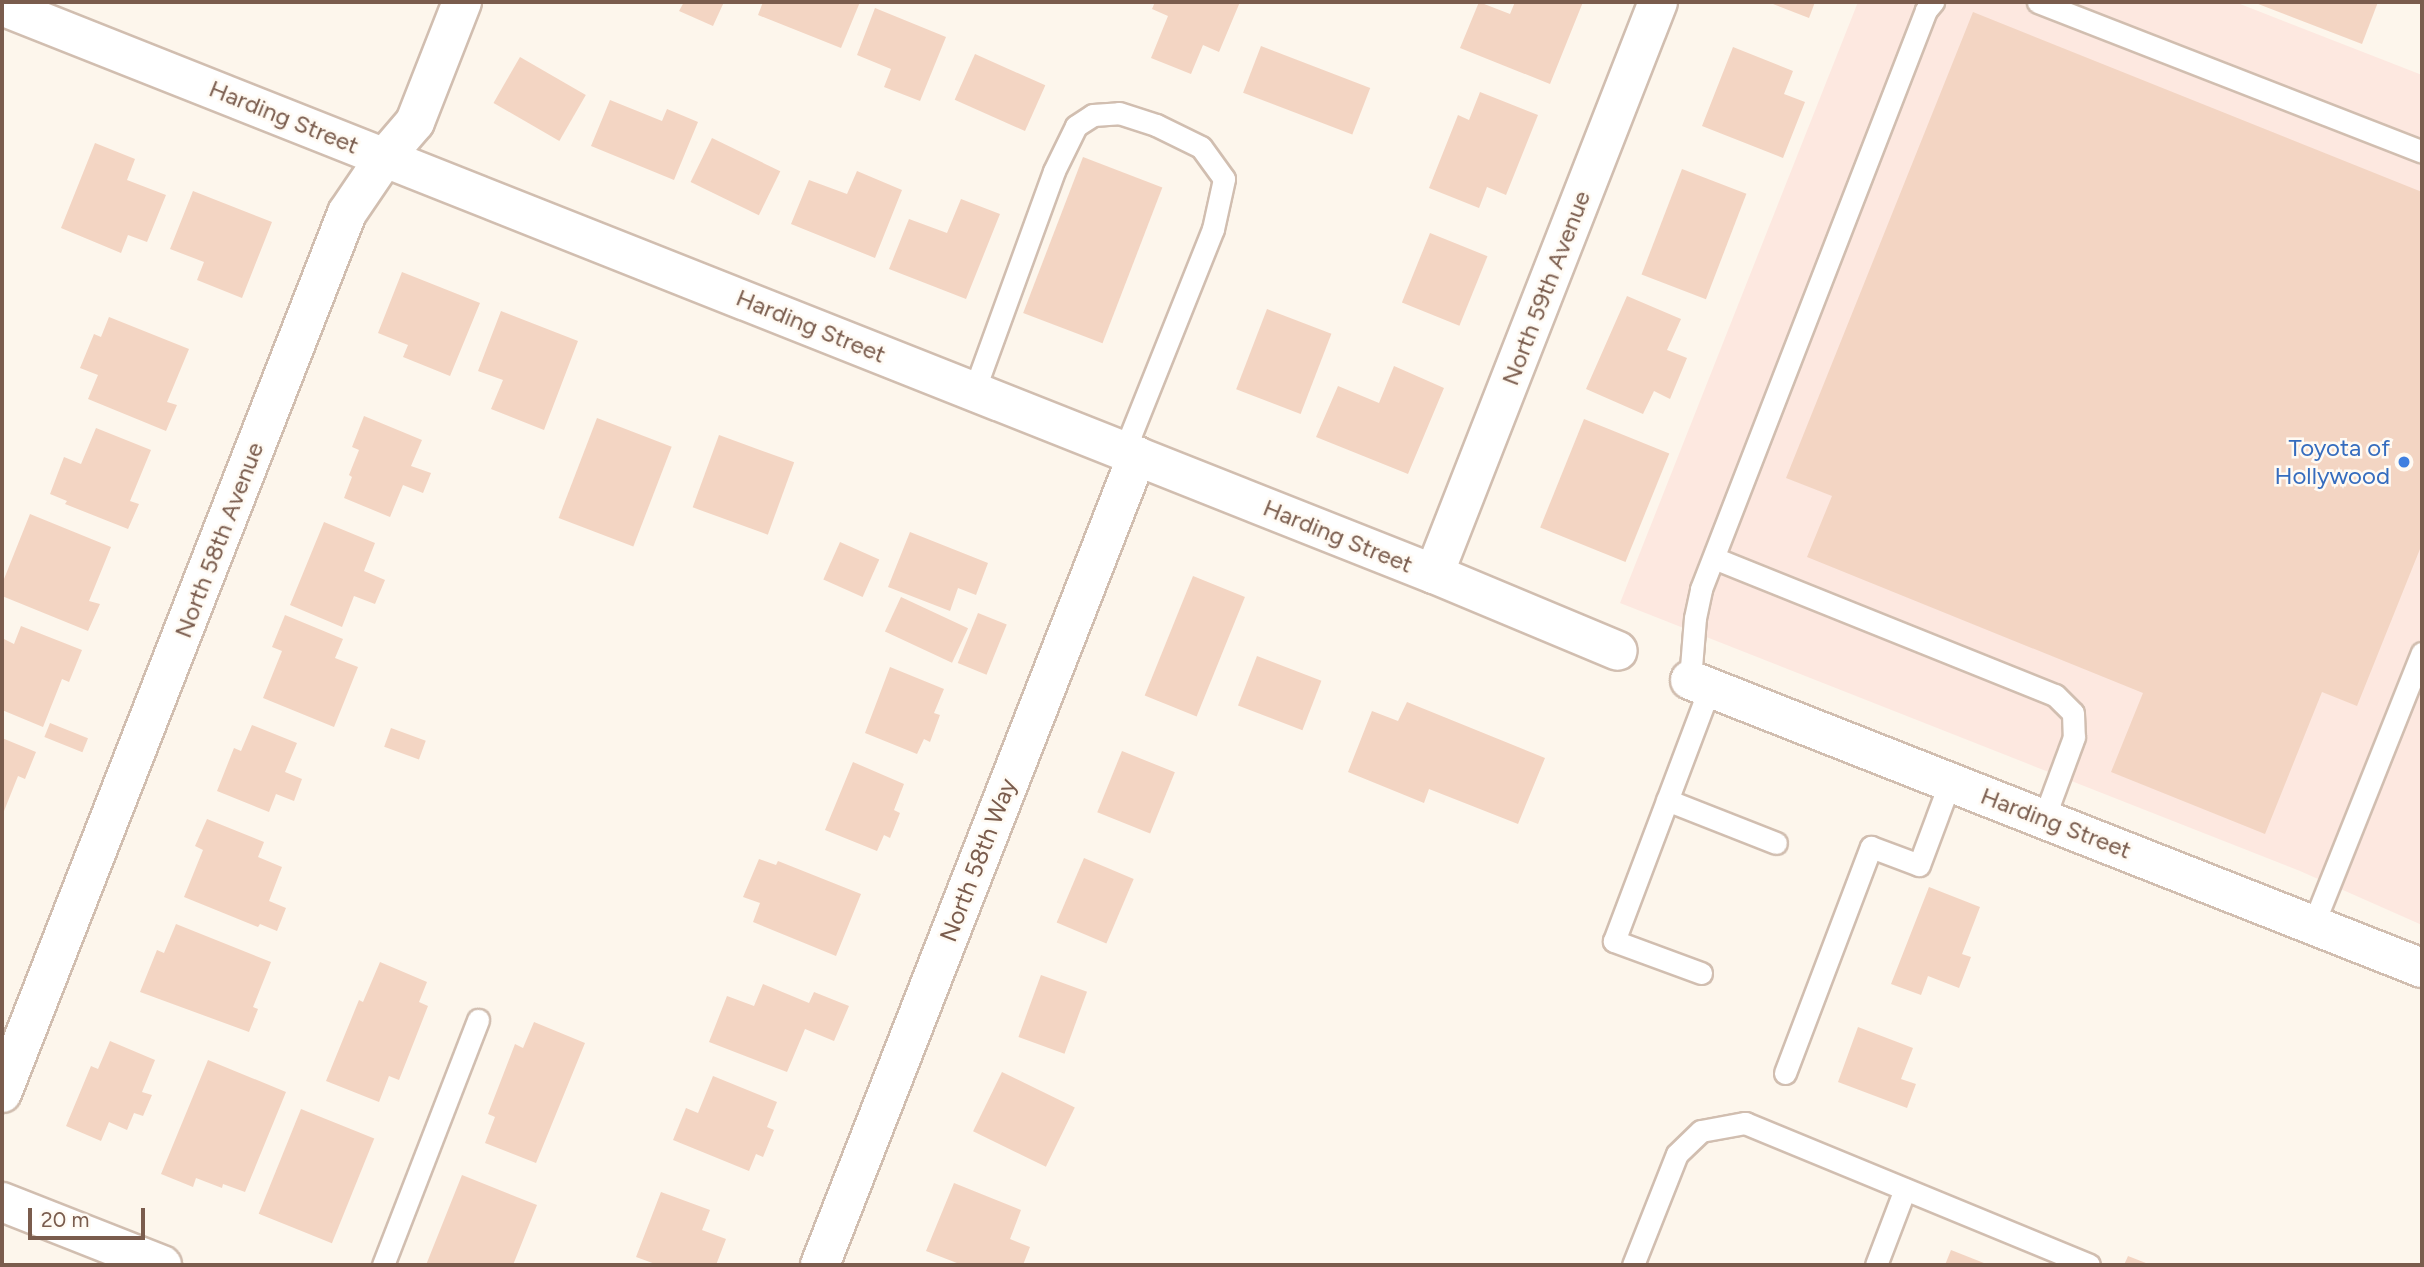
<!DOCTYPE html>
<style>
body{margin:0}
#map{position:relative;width:2424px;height:1267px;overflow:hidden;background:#fdf6ec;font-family:Figtree,sans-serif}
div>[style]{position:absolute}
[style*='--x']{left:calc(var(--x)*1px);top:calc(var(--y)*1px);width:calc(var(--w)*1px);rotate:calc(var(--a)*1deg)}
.commercial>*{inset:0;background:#fde8e0}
.building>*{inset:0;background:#f3d5c3;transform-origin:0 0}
.roads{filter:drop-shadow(2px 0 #d1beb0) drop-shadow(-2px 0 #d1beb0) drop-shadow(0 2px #d1beb0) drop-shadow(0 -2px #d1beb0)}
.service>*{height:21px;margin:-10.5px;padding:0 10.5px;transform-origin:10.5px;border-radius:10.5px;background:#fff}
.minor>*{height:38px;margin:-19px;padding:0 19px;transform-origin:19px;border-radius:19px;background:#fff}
.dots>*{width:19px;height:19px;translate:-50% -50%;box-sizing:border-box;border:4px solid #fffaf3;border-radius:50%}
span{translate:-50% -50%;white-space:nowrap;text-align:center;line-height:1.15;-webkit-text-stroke:5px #fffaf3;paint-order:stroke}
.street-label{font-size:24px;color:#7a5c4d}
.shop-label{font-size:24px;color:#366cbe}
.right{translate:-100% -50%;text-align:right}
.frame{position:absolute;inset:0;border:4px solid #7a5c4d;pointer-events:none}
.scale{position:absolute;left:28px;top:1208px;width:117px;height:32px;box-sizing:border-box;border:4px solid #7a5c4d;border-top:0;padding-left:9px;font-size:21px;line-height:24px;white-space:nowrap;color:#7a5c4d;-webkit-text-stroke:5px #fffaf3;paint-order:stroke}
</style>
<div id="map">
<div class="commercial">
<div style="clip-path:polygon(1858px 2px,2235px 2px,2422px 75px,2422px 925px,2300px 871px,1620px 603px)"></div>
</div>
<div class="building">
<div style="clip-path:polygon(684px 2px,724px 2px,713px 26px,679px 11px)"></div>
<div style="clip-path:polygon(763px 2px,860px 2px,841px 48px,758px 15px)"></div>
<div style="clip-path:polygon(1155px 2px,1240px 2px,1219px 52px,1203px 45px,1191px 74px,1151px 58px,1168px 16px,1152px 9px)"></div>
<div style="clip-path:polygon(1479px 2px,1510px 14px,1515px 2px,1583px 2px,1550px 84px,1460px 48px)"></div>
<div style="clip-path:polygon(1768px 2px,1815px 2px,1809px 18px)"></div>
<div style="clip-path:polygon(2253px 2px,2378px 2px,2362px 44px)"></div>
<div style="clip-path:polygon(875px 8px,946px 37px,920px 101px,884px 87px,891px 69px,857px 55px)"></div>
<div style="clip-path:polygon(1973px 12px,2422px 192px,2422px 544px,2357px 706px,2322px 692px,2265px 834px,2111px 772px,2143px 693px,1807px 557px,1832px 496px,1786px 478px)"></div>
<div style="left:1261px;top:46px;width:117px;height:50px;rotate:21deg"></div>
<div style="clip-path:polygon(1733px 47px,1793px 71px,1784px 94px,1805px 102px,1783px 158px,1702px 126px)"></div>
<div style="left:975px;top:54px;width:77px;height:50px;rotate:24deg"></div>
<div style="left:520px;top:57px;width:76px;height:53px;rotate:30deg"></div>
<div style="clip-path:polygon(1480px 92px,1538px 115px,1506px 195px,1487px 187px,1479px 208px,1429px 188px,1458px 115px,1469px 120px)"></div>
<div style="clip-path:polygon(610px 100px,662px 121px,667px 109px,698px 122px,674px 180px,591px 146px)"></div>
<div style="left:712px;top:138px;width:76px;height:49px;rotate:26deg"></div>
<div style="clip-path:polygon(95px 143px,135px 159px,127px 180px,166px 195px,147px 242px,128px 235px,121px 253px,61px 228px)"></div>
<div style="left:1083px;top:157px;width:85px;height:167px;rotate:21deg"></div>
<div style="left:1682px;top:169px;width:69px;height:113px;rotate:21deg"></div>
<div style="clip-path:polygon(857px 171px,902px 190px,875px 258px,791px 224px,809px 180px,847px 194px)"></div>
<div style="clip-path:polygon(193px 191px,272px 222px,242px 298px,197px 280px,204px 262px,170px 249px)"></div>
<div style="clip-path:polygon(961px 199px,1000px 214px,966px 299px,889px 269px,909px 219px,947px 233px)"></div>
<div style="left:1430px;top:233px;width:62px;height:75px;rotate:22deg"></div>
<div style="clip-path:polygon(402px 272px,480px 303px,450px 376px,403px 357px,408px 345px,378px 333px)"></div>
<div style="clip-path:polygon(1627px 296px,1681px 319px,1667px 350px,1687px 358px,1670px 399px,1654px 391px,1643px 414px,1586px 389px)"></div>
<div style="left:1267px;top:309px;width:69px;height:86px;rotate:21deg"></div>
<div style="clip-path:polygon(501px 311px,578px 341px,544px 430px,491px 409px,503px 380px,478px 371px)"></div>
<div style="clip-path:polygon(109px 317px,189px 349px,167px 402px,177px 405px,166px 431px,88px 399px,98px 375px,80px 368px,94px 334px,101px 337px)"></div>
<div style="clip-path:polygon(1394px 366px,1444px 388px,1408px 474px,1316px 437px,1338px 386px,1379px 403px)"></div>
<div style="clip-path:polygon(364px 416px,422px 440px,411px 466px,431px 473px,423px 493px,403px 485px,390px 517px,344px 498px,352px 477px,349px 475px,359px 450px,352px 447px)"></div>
<div style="left:597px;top:418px;width:80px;height:107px;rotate:21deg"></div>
<div style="left:1584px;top:419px;width:92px;height:117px;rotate:22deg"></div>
<div style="clip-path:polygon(96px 428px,151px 450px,130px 501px,139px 504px,128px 529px,65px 504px,67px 501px,50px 494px,64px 457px,81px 464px)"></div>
<div style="left:719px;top:435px;width:80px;height:77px;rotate:20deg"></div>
<div style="clip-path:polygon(30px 514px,111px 547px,89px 601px,100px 604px,88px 631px,2px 596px,2px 584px)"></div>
<div style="clip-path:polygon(324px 522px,375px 543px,364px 571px,385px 580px,375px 604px,354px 596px,342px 627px,290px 605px)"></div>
<div style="clip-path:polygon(910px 532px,988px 563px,976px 595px,958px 588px,950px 611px,888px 587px)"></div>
<div style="left:840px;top:542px;width:43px;height:41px;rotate:24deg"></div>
<div style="left:1193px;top:576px;width:56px;height:129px;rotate:22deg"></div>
<div style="left:901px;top:597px;width:74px;height:38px;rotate:25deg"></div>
<div style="left:978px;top:613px;width:31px;height:54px;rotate:22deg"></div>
<div style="clip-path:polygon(285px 615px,343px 639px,335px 658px,358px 667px,334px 727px,263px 698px,282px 651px,272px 647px)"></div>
<div style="clip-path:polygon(21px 626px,82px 650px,69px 682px,62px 679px,43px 727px,2px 710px,2px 638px,14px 644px)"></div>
<div style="left:1257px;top:656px;width:69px;height:53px;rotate:21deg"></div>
<div style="clip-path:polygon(890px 667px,944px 689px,934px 713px,940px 715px,930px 742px,924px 739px,917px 754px,865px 733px)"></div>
<div style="clip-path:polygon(1407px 702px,1545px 758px,1518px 824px,1429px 789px,1424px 803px,1348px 772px,1372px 711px,1398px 721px)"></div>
<div style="left:50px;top:723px;width:41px;height:15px;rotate:22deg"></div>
<div style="clip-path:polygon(252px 725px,297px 743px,285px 772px,302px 779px,294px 801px,276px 794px,269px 812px,217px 791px,234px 748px,241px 751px)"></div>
<div style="left:391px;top:728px;width:37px;height:20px;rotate:20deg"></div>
<div style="clip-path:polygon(2px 738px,36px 752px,25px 779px,18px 776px,2px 816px)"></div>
<div style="left:1122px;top:751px;width:57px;height:66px;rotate:22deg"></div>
<div style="clip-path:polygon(853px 762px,904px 784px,894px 810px,900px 813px,890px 838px,884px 835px,877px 851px,825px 830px)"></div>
<div style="clip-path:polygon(207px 819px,264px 842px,258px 857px,282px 867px,269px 901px,286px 908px,277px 931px,260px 924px,258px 927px,184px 897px,203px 850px,195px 846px)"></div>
<div style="left:1084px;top:858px;width:54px;height:70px;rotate:23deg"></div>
<div style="clip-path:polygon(759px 859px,776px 865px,778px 861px,861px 894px,836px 956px,753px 922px,760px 903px,743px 897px)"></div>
<div style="clip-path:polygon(1929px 887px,1980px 907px,1962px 954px,1971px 957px,1959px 988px,1928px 976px,1921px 995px,1891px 984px)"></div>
<div style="clip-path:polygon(176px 924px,271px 962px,253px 1007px,258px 1009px,249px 1032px,140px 992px,157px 950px,164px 953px)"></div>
<div style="clip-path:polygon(380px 962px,427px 982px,419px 1002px,428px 1006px,399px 1080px,389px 1076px,379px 1102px,326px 1081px,359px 1000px,363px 1002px)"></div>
<div style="left:1041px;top:975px;width:49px;height:66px;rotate:20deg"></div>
<div style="clip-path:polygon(763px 984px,809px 1003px,814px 992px,849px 1006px,834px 1041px,805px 1029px,787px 1072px,709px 1042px,727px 996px,754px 1006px)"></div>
<div style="clip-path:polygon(534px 1022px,585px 1043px,536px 1163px,485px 1143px,495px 1117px,488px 1114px,515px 1044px,523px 1048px)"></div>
<div style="clip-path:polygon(1858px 1027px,1913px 1048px,1901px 1079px,1916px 1084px,1907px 1108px,1838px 1082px)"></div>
<div style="clip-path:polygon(110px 1041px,155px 1060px,142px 1092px,152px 1095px,143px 1116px,134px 1113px,127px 1130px,109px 1122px,101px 1141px,66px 1126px,91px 1066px,98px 1069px)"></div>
<div style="clip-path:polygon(208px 1060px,286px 1092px,245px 1192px,223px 1184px,222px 1188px,196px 1178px,193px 1187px,161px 1174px)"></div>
<div style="left:1002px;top:1072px;width:81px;height:66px;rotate:26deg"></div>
<div style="clip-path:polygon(713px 1076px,777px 1102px,767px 1127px,774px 1130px,763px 1157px,756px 1154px,749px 1171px,673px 1140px,686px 1108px,698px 1113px)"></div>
<div style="left:301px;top:1109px;width:79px;height:113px;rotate:22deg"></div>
<div style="clip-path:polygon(462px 1175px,537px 1205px,513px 1265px,426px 1265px)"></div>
<div style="clip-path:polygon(954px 1183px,1021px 1210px,1010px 1239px,1030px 1247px,1023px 1265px,962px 1265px,926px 1251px)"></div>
<div style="clip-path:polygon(661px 1192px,710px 1210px,702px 1230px,726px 1239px,716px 1265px,658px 1265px,636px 1257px)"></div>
<div style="clip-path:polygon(1951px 1250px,1989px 1265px,1945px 1265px)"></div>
<div style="clip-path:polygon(2128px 1256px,2151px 1265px,2124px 1265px)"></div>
</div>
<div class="roads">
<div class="service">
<div style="--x:2038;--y:2;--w:412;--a:21.3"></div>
<div style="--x:974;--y:391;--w:234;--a:-70"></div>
<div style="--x:1054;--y:171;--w:50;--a:-63.9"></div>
<div style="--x:1076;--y:126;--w:20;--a:-33"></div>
<div style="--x:1093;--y:115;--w:26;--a:-4"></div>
<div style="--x:1119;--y:113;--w:39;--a:18"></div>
<div style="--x:1156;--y:125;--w:50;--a:26.1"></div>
<div style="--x:1201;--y:147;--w:39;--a:54"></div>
<div style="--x:1224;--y:179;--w:51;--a:102.4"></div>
<div style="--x:1213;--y:229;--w:239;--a:111.8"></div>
<div style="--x:1714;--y:558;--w:367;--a:21.9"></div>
<div style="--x:2055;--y:695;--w:25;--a:45"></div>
<div style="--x:2073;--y:713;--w:24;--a:88"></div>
<div style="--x:2074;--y:737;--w:86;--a:110.3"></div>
<div style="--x:1690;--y:680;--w:62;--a:-85.4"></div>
<div style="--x:1695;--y:618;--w:30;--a:-78"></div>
<div style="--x:1701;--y:589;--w:621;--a:-68.76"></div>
<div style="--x:1926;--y:10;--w:11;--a:-49"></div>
<div style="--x:1667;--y:800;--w:117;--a:21.5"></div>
<div style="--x:2313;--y:925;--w:293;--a:-68.2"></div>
<div style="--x:1701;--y:973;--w:93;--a:-159.8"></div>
<div style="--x:1614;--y:941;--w:272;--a:-69.3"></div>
<div style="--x:1785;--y:1073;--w:242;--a:-69.2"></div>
<div style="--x:1871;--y:847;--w:51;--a:20.6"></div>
<div style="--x:1919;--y:865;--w:89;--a:-69.5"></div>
<div style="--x:383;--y:1265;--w:263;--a:-68.8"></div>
<div style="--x:1633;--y:1265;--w:119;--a:-68.4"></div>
<div style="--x:1677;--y:1154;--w:33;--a:-44"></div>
<div style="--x:1701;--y:1131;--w:45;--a:-10.3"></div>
<div style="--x:1745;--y:1123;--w:372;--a:22.4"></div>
<div style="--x:1876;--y:1265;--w:81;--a:-69.1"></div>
</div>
<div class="minor">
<div style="--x:2;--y:6;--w:1541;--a:21.64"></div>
<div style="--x:1434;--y:574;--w:199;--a:22.7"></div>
<div style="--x:1434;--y:574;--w:614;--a:-68.61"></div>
<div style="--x:1690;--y:680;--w:787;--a:21.48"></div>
<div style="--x:2;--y:1093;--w:945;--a:-68.59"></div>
<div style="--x:347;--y:213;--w:68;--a:-55.8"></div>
<div style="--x:385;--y:157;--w:46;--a:-49.4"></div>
<div style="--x:415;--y:122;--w:129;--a:-68.6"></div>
<div style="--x:2;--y:1202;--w:172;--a:21.5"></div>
<div style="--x:820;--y:1265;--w:869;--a:-68.6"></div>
</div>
</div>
<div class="dots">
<div style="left:2404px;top:462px;background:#3f7fe0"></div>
</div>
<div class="street-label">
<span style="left:284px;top:117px;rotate:22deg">Harding Street</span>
<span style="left:1546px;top:288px;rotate:-69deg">North 59th Avenue</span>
<span style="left:811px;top:326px;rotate:22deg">Harding Street</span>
<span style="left:1338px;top:536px;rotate:22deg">Harding Street</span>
<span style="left:219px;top:540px;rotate:-69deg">North 58th Avenue</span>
<span style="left:2056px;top:823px;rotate:21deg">Harding Street</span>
<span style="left:978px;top:860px;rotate:-69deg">North 58th Way</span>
</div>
<div class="shop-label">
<span class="right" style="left:2390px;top:462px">Toyota of<br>Hollywood</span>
</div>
<div class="frame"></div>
<div class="scale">20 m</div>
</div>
